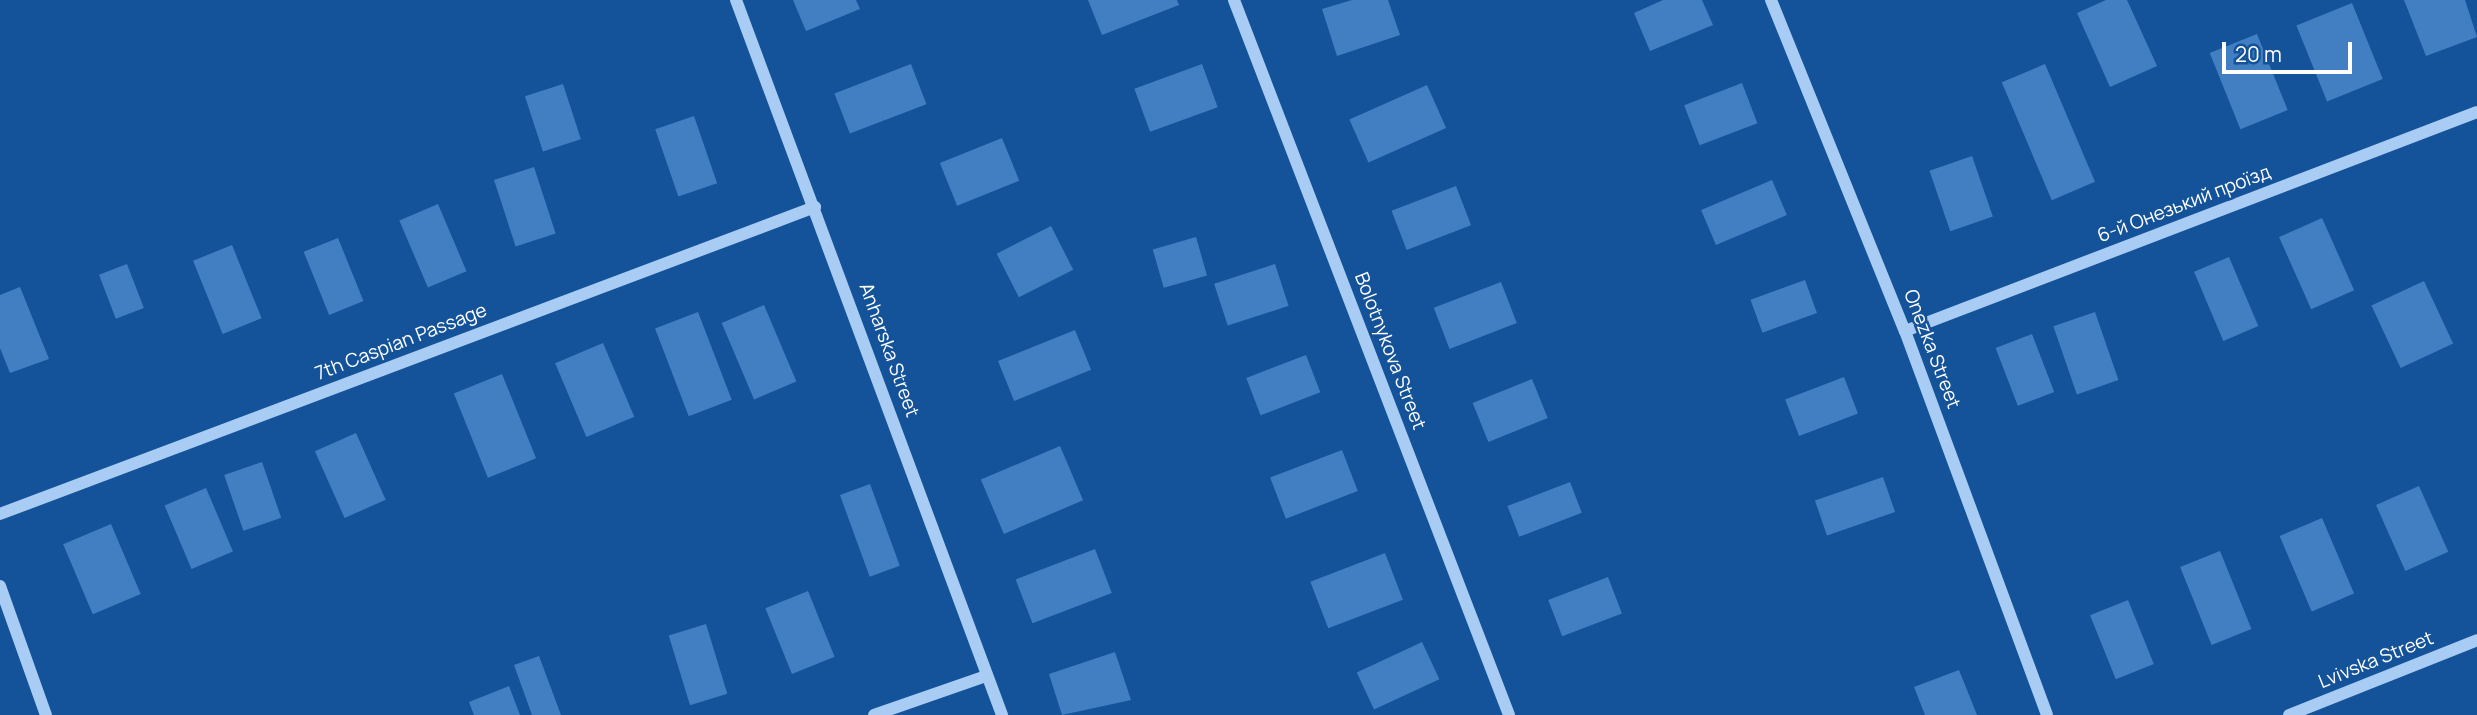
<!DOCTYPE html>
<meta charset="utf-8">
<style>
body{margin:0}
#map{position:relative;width:2477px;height:715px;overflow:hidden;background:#145399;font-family:Manrope,sans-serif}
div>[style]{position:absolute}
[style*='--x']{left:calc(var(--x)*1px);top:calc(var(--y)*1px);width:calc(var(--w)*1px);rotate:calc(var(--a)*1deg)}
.building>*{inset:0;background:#427fc2;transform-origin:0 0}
.minor>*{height:12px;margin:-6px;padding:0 6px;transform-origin:6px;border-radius:6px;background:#a8ccf3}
span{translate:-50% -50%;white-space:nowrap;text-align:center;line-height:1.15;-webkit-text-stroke:5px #145399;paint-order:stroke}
.street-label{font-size:19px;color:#fff}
.scale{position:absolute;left:2222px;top:42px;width:130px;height:32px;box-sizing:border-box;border:4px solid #fff;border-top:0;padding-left:9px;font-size:21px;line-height:24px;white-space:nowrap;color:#fff;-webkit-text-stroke:5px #145399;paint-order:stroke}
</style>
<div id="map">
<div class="building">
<div style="clip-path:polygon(793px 0,856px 0,860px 9px,806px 31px)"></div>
<div style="clip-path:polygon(1088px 0,1177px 0,1179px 5px,1102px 35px)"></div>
<div style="clip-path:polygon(1352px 0,1388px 0,1400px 35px,1337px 56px,1322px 9px)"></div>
<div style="clip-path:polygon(1663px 0,1702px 0,1713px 25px,1650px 51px,1634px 13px)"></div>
<div style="clip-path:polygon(2106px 0,2127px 0,2157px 66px,2110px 87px,2077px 13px)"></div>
<div style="clip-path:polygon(2404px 0,2465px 0,2477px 37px,2426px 56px)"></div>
<div style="left:2352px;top:3px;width:82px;height:60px;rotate:68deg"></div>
<div style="left:2257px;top:34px;width:82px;height:51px;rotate:68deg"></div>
<div style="left:911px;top:64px;width:43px;height:82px;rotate:69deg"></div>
<div style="left:1202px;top:64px;width:46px;height:72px;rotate:70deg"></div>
<div style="left:2045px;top:64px;width:128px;height:47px;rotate:67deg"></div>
<div style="left:1742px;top:83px;width:43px;height:62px;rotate:69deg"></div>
<div style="left:563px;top:84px;width:58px;height:40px;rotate:72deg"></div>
<div style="left:1427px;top:85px;width:47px;height:85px;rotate:66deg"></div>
<div style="left:694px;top:116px;width:71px;height:41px;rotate:71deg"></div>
<div style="left:1002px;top:138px;width:46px;height:67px;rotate:68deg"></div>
<div style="left:1972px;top:156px;width:64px;height:45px;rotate:71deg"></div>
<div style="left:534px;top:167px;width:70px;height:42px;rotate:72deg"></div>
<div style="left:1772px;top:180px;width:38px;height:77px;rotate:67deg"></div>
<div style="left:1456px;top:186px;width:42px;height:69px;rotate:69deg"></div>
<div style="left:438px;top:204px;width:73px;height:42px;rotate:67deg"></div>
<div style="left:2322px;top:218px;width:79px;height:47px;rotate:66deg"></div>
<div style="left:1051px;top:226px;width:49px;height:61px;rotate:63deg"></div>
<div style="left:1196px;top:237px;width:40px;height:45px;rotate:74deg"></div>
<div style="left:338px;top:238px;width:68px;height:37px;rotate:68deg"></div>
<div style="left:232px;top:245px;width:79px;height:42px;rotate:68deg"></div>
<div style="left:2229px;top:257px;width:75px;height:38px;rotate:67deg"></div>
<div style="left:127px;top:264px;width:47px;height:30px;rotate:69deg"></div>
<div style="left:1275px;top:264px;width:44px;height:64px;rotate:72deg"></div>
<div style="left:1805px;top:280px;width:35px;height:58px;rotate:70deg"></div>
<div style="left:2424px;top:281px;width:69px;height:58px;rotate:65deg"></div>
<div style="left:1501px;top:282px;width:44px;height:72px;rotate:69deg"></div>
<div style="clip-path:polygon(20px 287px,49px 359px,10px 373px,0 348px,0 295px)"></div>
<div style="left:764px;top:305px;width:83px;height:46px;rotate:67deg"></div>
<div style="left:698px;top:312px;width:94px;height:46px;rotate:69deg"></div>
<div style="left:2095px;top:312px;width:72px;height:44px;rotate:71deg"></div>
<div style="left:1075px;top:330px;width:43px;height:83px;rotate:68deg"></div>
<div style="left:2032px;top:334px;width:62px;height:39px;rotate:69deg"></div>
<div style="left:603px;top:343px;width:80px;height:52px;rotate:67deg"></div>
<div style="left:1306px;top:355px;width:40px;height:64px;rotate:69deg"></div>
<div style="left:502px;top:374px;width:91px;height:52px;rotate:68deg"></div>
<div style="left:1844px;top:377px;width:39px;height:63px;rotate:69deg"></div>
<div style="left:1532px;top:379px;width:42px;height:64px;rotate:68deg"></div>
<div style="left:356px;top:433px;width:73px;height:45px;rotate:66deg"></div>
<div style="left:1060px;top:446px;width:59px;height:86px;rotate:67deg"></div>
<div style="left:1342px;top:450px;width:44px;height:77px;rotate:69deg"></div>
<div style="left:262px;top:462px;width:59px;height:40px;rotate:71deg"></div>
<div style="left:1883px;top:477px;width:37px;height:72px;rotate:71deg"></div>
<div style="left:1570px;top:482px;width:33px;height:67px;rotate:69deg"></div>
<div style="left:870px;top:484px;width:87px;height:32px;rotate:70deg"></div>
<div style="left:2419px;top:486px;width:72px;height:47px;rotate:66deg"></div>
<div style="left:206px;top:488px;width:69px;height:45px;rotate:67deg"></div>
<div style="left:2322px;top:518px;width:82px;height:46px;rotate:67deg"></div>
<div style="left:111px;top:524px;width:76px;height:52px;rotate:67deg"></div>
<div style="left:1095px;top:549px;width:47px;height:85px;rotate:69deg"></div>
<div style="left:2220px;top:551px;width:84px;height:43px;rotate:68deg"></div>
<div style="left:1385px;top:553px;width:50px;height:80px;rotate:69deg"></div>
<div style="left:1608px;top:577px;width:39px;height:64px;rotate:69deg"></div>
<div style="left:808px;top:591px;width:71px;height:46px;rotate:68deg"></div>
<div style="left:2128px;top:600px;width:69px;height:41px;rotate:68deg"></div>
<div style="left:706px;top:624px;width:73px;height:39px;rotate:73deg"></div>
<div style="left:1422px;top:642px;width:41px;height:72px;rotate:65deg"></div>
<div style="clip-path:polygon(1115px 652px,1131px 700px,1062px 715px,1049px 674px)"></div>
<div style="clip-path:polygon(539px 656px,561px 715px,532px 715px,514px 665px)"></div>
<div style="clip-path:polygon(1959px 670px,1977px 715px,1925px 715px,1914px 687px)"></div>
<div style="clip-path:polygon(509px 686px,520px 715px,474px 715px,469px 702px)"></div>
</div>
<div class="minor">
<div style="--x:736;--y:0;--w:763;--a:69.59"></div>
<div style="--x:1234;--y:0;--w:766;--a:68.96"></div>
<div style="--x:1771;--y:0;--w:357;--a:68"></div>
<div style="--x:1905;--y:331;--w:409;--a:69.7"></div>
<div style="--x:1905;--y:331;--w:612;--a:-20.95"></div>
<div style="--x:0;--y:514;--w:871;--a:-20.64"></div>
<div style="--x:0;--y:586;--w:137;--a:70.4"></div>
<div style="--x:874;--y:715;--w:119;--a:-19.2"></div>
<div style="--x:2289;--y:715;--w:202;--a:-21.7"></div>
</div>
<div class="street-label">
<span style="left:2184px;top:204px;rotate:-21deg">6-й Онезький проїзд</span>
<span style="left:401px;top:342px;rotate:-21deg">7th Caspian Passage</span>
<span style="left:1932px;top:349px;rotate:69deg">Onezka Street</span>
<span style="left:889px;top:350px;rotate:70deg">Anharska Street</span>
<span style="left:1390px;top:351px;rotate:69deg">Bolotnykova Street</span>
<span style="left:2376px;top:660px;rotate:-22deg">Lvivska Street</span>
</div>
<div class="scale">20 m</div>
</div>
